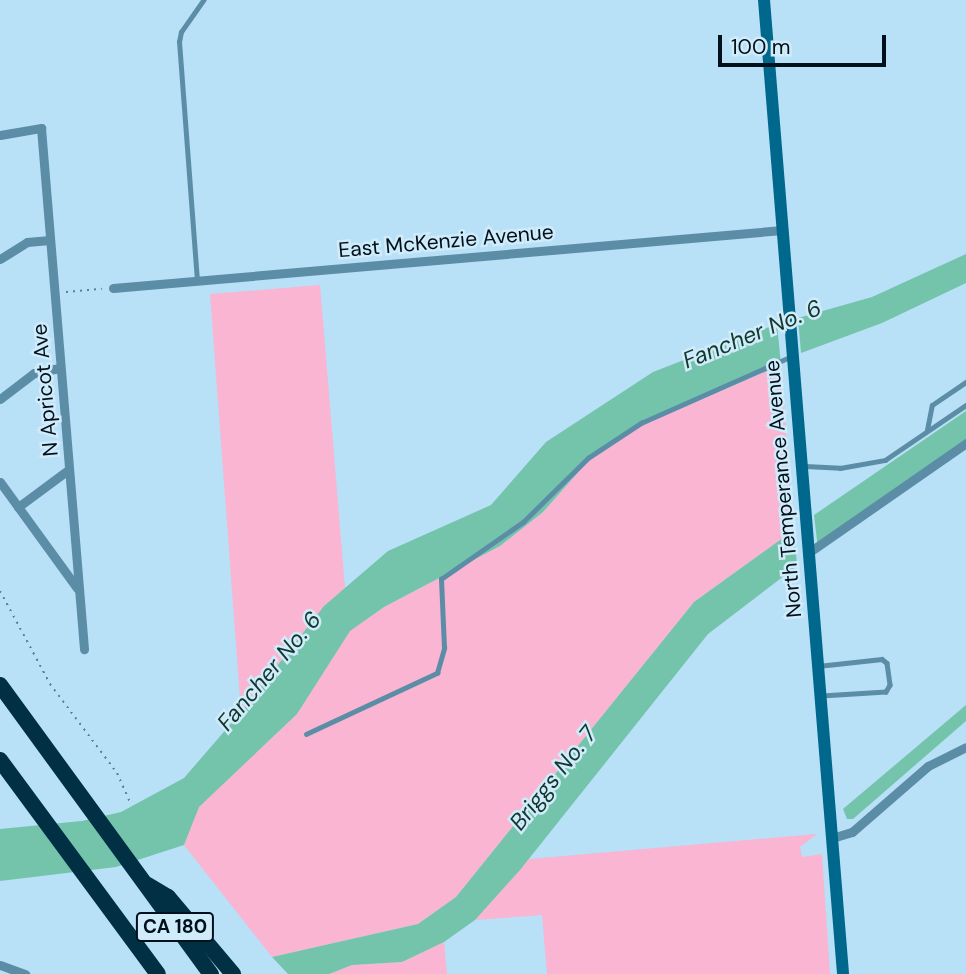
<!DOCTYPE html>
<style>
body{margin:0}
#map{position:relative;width:966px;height:974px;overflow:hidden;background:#b8e0f7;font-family:"DM Sans",sans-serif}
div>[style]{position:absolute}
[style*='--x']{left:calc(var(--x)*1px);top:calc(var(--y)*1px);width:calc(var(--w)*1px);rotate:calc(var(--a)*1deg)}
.green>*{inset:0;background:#f9b5d1}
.water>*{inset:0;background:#74c4ac}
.path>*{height:2px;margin-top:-1px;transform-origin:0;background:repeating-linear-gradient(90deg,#617f90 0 2px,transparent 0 7px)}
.service>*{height:4.5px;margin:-2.25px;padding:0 2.25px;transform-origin:2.25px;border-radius:2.25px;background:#5c8da7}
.minor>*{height:9px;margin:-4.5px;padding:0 4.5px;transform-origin:4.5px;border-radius:4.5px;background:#5c8da7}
.secondary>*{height:12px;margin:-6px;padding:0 6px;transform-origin:6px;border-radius:6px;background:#00678d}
.motorway>*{height:16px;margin:-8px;padding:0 8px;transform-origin:8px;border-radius:8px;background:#013044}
span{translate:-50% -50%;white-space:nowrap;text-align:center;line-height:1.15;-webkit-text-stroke:5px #d0ebfa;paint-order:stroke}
.shield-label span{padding:2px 5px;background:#d0ebfa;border:2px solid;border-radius:5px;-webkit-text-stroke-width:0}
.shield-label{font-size:19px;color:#00111b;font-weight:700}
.street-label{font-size:21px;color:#00111b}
.water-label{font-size:23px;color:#12382e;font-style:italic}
.scale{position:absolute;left:718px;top:35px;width:168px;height:32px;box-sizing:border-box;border:4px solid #00111b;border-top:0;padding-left:9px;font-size:21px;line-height:24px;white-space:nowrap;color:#00111b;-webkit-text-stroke:5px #d0ebfa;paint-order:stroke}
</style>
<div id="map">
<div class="green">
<div style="clip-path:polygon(320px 285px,345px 588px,324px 606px,241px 712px,210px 294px)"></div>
<div style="clip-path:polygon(781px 365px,794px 530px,694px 602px,456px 897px,418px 924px,272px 957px,184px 845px,198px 807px,297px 714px,349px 631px,384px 607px,500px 546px,543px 512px,589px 460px,644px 424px)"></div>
<div style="clip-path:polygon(817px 834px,800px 847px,802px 857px,822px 854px,830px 974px,547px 974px,542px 915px,475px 920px,529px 859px)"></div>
<div style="clip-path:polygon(444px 942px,447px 974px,329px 974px,352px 965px,402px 962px)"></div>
</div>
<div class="water">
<div style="clip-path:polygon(966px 254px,966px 283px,882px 323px,801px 353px,798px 318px,872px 297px)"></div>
<div style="clip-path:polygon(777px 324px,781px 365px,644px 424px,589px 460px,543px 512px,500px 546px,384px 607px,350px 631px,297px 714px,199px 807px,184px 845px,116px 867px,0 881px,0 829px,82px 821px,121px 812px,184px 778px,241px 712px,324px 606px,388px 551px,491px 505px,546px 442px,653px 372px)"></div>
<div style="clip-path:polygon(966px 411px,966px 444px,818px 549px,814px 515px)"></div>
<div style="clip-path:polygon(794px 530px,797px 566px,708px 634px,520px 870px,475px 920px,444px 942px,402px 962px,352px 965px,329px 974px,288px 974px,272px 957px,418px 924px,456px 897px,694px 602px)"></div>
<div style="clip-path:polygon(966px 705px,966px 721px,853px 819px,847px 819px,843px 809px)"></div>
</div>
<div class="path">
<div style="--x:66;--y:292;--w:36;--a:-5"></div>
<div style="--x:0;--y:591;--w:106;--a:61.7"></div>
<div style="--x:50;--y:684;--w:111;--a:53"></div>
<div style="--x:117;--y:773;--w:34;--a:66"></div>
</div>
<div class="service">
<div style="--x:197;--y:281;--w:240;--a:-94.3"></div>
<div style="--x:179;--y:42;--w:10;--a:-79"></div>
<div style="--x:181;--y:32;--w:39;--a:-55"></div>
<div style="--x:927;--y:430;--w:25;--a:-79"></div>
<div style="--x:932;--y:405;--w:41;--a:-34.1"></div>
<div style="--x:805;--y:466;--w:35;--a:3"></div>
<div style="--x:840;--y:468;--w:46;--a:-10.1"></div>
<div style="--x:885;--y:460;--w:98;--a:-34.2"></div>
<div style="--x:818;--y:666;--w:64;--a:-6.2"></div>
<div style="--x:882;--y:659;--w:6;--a:39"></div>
<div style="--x:887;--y:663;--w:22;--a:82"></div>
<div style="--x:890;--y:685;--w:8;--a:120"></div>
<div style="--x:886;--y:692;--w:64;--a:176.4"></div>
<div style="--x:306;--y:734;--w:145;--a:-25"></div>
<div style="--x:437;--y:673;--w:26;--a:-74"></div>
<div style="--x:444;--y:648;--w:69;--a:-92.5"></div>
<div style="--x:441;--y:579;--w:100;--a:-34.8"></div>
<div style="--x:523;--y:522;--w:91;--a:-44.6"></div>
<div style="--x:588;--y:458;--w:64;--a:-33.4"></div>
<div style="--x:641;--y:423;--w:163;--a:-23.9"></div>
</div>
<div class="minor">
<div style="--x:0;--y:135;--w:42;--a:-9.7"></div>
<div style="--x:41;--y:128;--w:523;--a:85.28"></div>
<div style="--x:0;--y:259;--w:32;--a:-32"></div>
<div style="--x:27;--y:242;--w:23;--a:-5"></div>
<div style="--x:113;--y:288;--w:672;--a:-4.95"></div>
<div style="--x:0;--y:399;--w:43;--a:-37.4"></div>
<div style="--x:34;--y:373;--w:26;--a:-11"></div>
<div style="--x:0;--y:482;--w:131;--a:54"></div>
<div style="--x:18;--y:507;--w:62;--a:-36.5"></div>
<div style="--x:808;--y:553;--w:193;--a:-34.8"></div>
<div style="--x:832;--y:838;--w:21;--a:-17"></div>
<div style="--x:852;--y:832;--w:101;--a:-41"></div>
<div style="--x:928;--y:766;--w:42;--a:-26.6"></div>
<div style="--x:0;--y:965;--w:27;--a:20"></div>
</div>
<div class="secondary">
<div style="--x:764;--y:0;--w:977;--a:85.36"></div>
</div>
<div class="motorway">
<div style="--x:0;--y:685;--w:358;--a:53.9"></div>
<div style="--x:0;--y:760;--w:266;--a:53.6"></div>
<div style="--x:148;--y:885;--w:23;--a:31"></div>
<div style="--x:168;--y:897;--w:101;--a:49.8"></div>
</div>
<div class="shield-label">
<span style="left:175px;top:927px">CA 180</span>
</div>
<div class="street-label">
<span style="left:446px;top:241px;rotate:-5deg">East McKenzie Avenue</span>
<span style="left:45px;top:390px;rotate:-95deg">N Apricot Ave</span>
<span style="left:783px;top:489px;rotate:-95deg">North Temperance Avenue</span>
</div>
<div class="water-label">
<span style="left:752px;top:334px;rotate:-22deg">Fancher No. 6</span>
<span style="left:269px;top:671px;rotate:-50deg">Fancher No. 6</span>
<span style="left:553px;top:778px;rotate:-52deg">Briggs No. 7</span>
</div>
<div class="scale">100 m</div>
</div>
